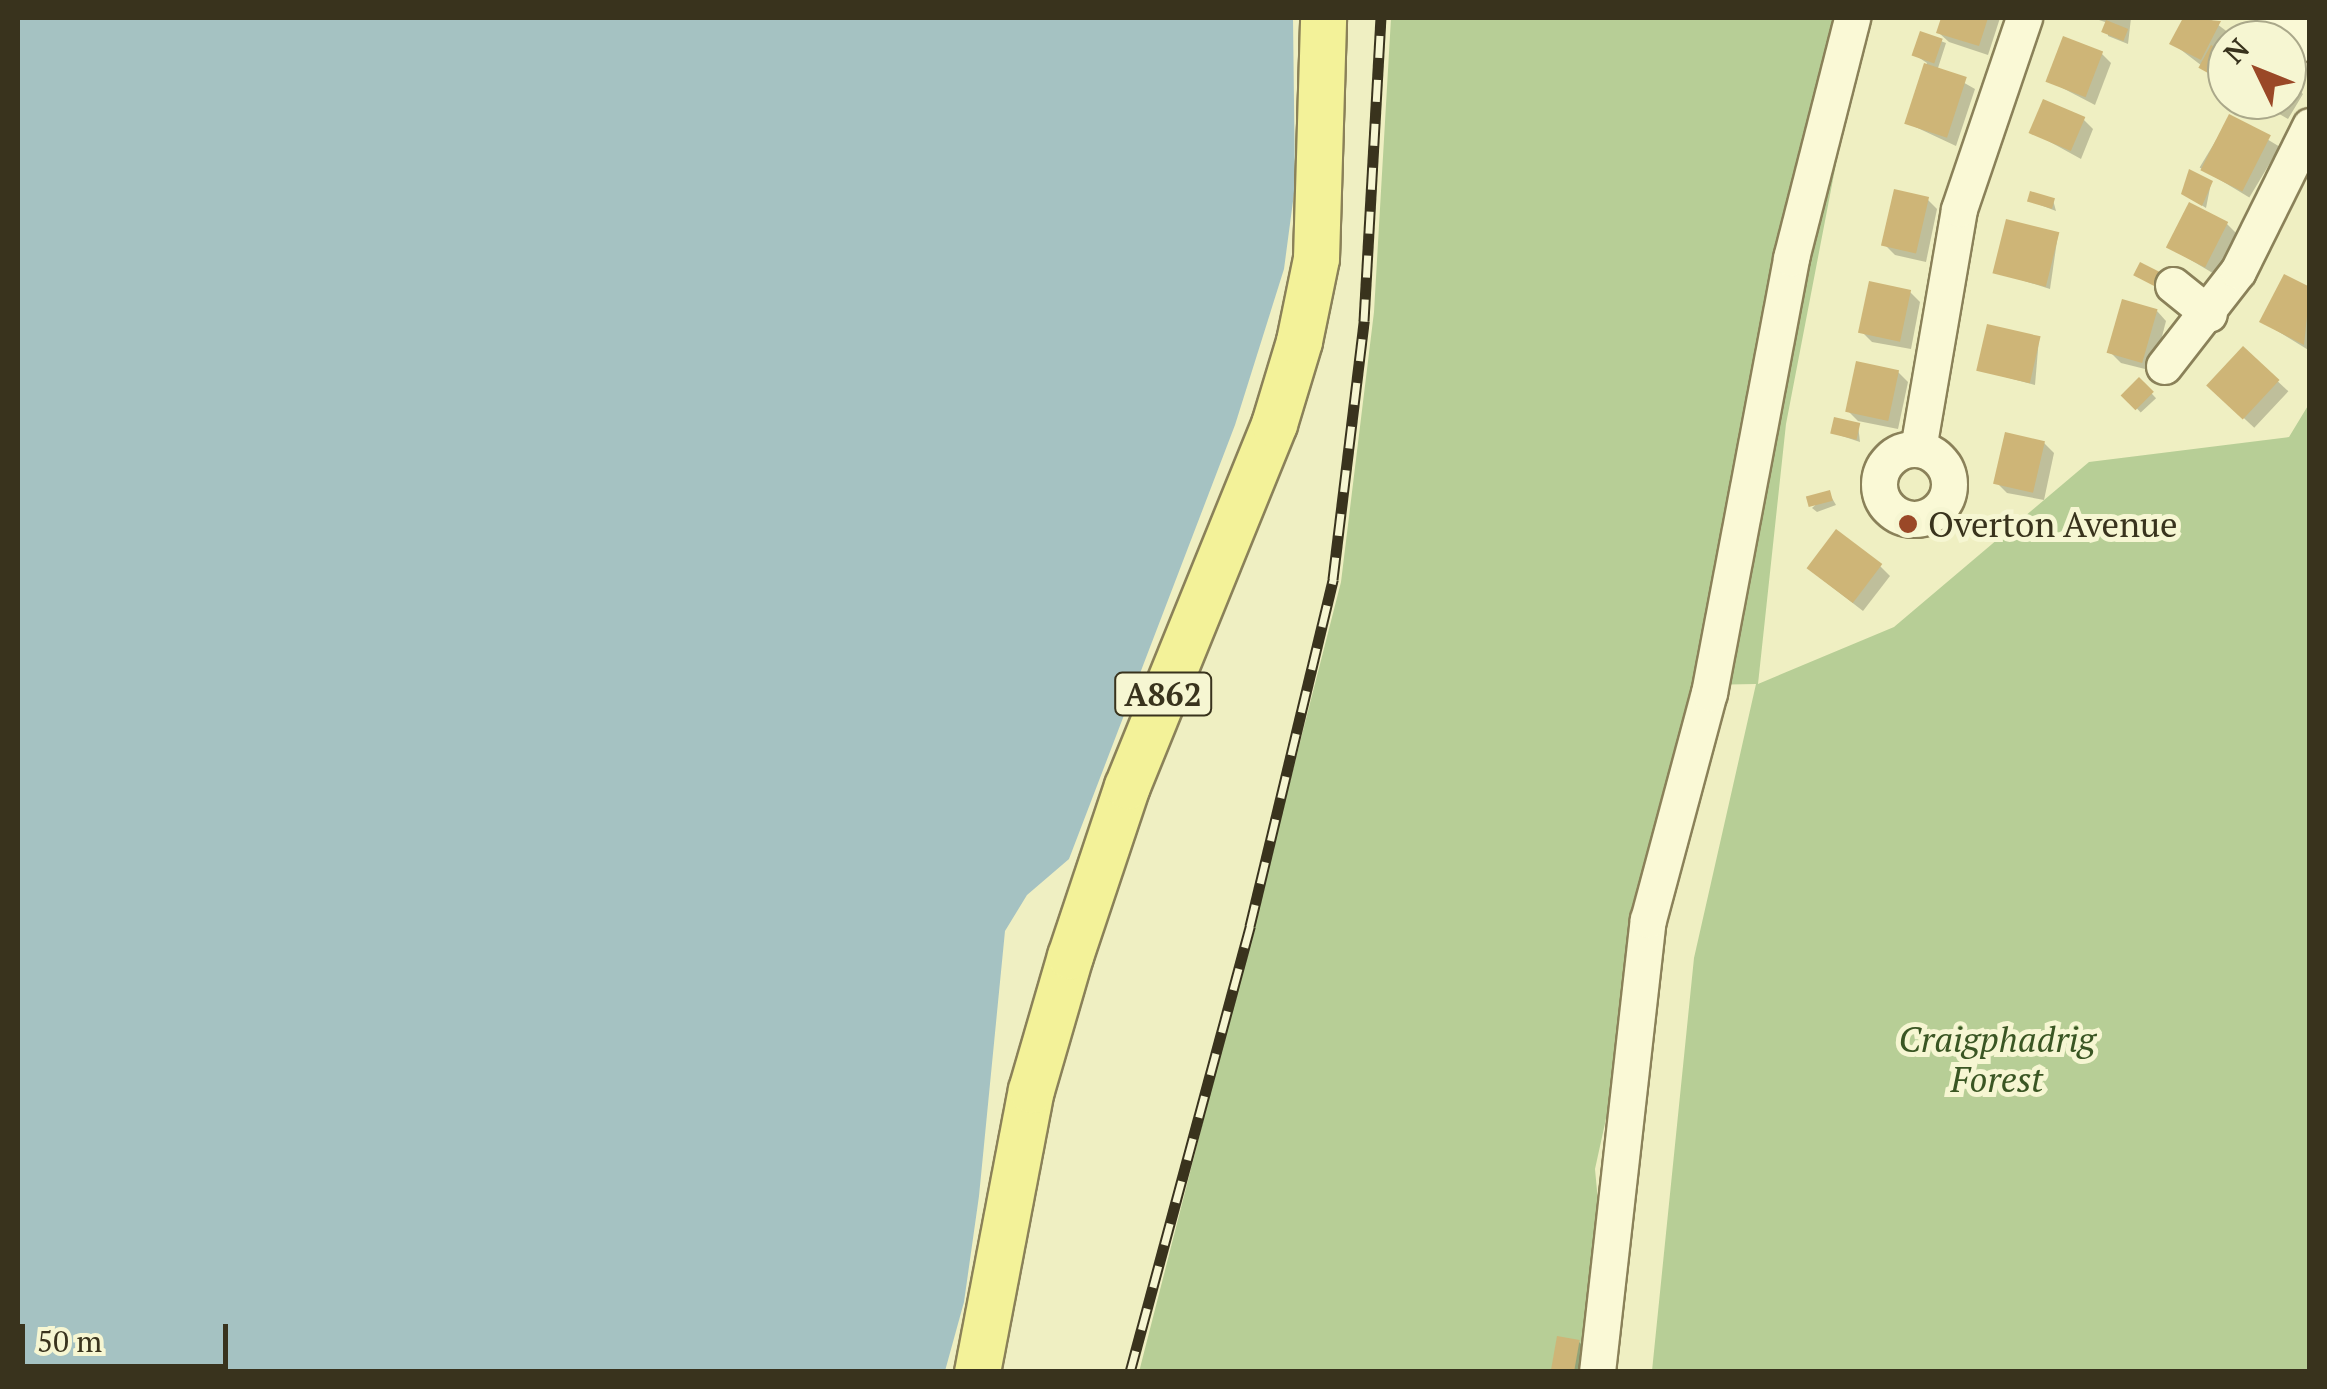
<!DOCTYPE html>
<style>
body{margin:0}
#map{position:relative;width:2327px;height:1389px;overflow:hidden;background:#efefc2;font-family:"PT Serif",serif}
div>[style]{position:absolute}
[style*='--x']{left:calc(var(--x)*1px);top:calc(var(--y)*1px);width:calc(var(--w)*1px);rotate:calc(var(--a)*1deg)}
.green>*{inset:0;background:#b7ce96}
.water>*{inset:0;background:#a5c2c2}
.shadow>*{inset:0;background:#0003;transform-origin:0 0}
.building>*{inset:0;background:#ceb577;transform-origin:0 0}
.roads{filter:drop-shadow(2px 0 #8a8159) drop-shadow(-2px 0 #8a8159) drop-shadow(0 2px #8a8159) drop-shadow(0 -2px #8a8159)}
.minor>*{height:35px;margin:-17.5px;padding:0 17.5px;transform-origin:17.5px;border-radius:17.5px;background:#faf9d6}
.minor>.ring{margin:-17.5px;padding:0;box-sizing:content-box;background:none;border:35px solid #faf9d6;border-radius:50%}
.major>*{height:45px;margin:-22.5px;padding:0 22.5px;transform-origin:22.5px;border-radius:22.5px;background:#f3f299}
.rail>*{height:11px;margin-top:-5.5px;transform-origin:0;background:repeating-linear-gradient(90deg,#f6f6d2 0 22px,#39331d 0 44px);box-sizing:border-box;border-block:2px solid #39331d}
.dots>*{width:28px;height:28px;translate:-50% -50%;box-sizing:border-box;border:5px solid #f6f6d2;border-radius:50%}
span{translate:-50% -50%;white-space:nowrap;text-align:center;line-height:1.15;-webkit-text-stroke:10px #f6f6d2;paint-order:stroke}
.shield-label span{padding:2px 8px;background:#f6f6d2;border:2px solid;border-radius:8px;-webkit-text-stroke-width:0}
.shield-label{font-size:32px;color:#39331d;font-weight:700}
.poi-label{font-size:35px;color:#39331d}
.left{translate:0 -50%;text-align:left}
.park-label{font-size:35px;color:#3a5623;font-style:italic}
.frame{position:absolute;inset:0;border:20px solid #39331d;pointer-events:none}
.north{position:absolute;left:2207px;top:20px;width:100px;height:100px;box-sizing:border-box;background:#f6f6d2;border:2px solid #aaa88a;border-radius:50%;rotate:313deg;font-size:28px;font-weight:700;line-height:40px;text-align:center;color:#39331d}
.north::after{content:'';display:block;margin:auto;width:35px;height:45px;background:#9a4827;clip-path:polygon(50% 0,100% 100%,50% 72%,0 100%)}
.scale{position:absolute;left:20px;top:1324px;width:208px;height:45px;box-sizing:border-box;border:5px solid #39331d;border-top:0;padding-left:12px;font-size:30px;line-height:35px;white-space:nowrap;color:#39331d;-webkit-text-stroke:8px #f6f6d2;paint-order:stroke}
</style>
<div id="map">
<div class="green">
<div style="clip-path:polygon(1391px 18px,1864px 18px,1786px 424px,1758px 684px,1894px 627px,2089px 462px,2289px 437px,2309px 404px,2309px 1371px,1652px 1371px,1694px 958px,1756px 684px,1701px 685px,1595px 1169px,1600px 1223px,1588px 1371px,1139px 1372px,1341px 582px,1374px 312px)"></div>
</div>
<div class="water">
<div style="clip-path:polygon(18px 18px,1293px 18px,1295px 186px,1284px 269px,1235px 425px,1069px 859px,1027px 895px,1005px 931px,979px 1196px,964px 1302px,945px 1371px,18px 1371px)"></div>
</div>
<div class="shadow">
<div style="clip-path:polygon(1944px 18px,2000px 18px,1988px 55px,1949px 42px,1939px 33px)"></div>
<div style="clip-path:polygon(2093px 18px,2131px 18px,2128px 44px,2108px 36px,2108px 23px)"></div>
<div style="clip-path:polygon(2185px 18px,2209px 18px,2229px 33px,2220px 52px,2227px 60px,2227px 85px,2172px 43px)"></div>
<div style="clip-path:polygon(1922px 34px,1946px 43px,1938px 68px,1975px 89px,1956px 146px,1907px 123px,1927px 63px,1915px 55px)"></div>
<div style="clip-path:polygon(2101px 53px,2111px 63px,2095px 105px,2049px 81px)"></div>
<div style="clip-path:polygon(2287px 80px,2303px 94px,2288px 119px,2255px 100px,2287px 100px)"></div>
<div style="clip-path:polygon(2227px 99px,2244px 100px,2257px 109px,2252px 118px)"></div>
<div style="left:2230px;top:117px;width:58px;height:59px;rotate:31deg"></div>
<div style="clip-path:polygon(2084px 120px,2093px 129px,2081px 159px,2032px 132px)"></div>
<div style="clip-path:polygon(2211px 183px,2206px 208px,2184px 194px)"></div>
<div style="clip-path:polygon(1927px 199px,1937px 209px,1926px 262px,1895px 255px,1885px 245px)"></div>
<div style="clip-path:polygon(2053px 200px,2056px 211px,2030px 201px)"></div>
<div style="clip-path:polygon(2227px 224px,2237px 234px,2216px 275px,2169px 247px)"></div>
<div style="clip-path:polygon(2058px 234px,2050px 289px,1996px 272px)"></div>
<div style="clip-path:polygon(2310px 289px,2310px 351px,2263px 322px)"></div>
<div style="clip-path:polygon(1910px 292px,1920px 302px,1911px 349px,1872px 342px,1862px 332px)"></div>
<div style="clip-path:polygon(2157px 311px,2166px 321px,2153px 371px,2121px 363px,2111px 353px)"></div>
<div style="clip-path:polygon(2039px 338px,2035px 385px,1980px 370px)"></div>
<div style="left:2243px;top:349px;width:62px;height:50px;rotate:43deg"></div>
<div style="clip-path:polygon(1898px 372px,1908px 382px,1898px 429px,1858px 421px,1848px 411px)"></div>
<div style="left:2139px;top:380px;width:25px;height:21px;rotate:47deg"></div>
<div style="clip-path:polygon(1858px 425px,1860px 442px,1833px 433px)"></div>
<div style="clip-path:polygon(2044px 443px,2054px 453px,2044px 500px,2007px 493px,1997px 483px)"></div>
<div style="clip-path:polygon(1829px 493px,1836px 505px,1817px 512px,1812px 508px)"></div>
<div style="clip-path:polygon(1880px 566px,1890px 576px,1863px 611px,1819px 577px)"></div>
<div style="clip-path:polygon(1579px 1342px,1589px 1352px,1586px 1372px,1554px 1372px)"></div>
</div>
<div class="building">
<div style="clip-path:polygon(1941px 18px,1988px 18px,1979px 46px,1936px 33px)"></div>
<div style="clip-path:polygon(2183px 18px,2221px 21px,2201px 60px,2169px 44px)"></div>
<div style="left:2106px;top:20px;width:24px;height:13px;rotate:22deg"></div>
<div style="left:1920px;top:31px;width:24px;height:26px;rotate:19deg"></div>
<div style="left:2063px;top:36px;width:43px;height:49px;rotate:21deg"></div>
<div style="left:2211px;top:45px;width:13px;height:26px;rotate:29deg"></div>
<div style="clip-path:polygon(2227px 58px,2227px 85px,2215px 78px)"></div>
<div style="left:1924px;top:63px;width:45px;height:64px;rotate:18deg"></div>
<div style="clip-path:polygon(2227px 94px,2227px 100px,2254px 103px,2247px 116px,2218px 100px)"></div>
<div style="left:2043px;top:99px;width:46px;height:37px;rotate:23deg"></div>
<div style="clip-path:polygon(2258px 100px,2284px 100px,2278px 112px)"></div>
<div style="left:2229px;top:114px;width:47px;height:63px;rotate:27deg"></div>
<div style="clip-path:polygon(2189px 169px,2213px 181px,2202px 206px,2181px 194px)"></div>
<div style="left:1894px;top:189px;width:36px;height:58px;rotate:13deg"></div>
<div style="left:2030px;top:191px;width:26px;height:11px;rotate:16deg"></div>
<div style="left:2189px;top:202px;width:44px;height:51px;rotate:27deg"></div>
<div style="left:2006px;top:219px;width:55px;height:56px;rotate:14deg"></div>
<div style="left:2140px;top:262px;width:30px;height:15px;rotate:27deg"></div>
<div style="clip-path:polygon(2284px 274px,2310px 287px,2304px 345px,2259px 322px)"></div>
<div style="left:1869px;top:281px;width:43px;height:53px;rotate:12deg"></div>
<div style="left:2122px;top:299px;width:37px;height:56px;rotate:16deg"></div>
<div style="left:1987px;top:324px;width:55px;height:48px;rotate:13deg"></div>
<div style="left:2243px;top:346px;width:50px;height:54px;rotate:43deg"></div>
<div style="left:1856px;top:361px;width:44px;height:52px;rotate:12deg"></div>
<div style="left:2139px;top:377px;width:21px;height:26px;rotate:45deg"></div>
<div style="left:1834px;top:417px;width:27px;height:17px;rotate:13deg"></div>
<div style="left:2005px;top:432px;width:41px;height:53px;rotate:13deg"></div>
<div style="left:1830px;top:490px;width:11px;height:25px;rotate:75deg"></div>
<div style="left:1836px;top:529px;width:58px;height:49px;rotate:37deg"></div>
<div style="left:1557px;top:1336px;width:23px;height:36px;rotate:10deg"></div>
</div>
<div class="roads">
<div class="minor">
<div style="--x:2274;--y:18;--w:44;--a:34.8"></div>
<div style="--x:2173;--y:285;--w:46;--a:38.9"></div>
<div style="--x:2164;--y:366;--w:120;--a:-52.1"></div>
<div style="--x:2238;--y:271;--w:162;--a:-63.6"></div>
<div style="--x:1918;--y:449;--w:243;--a:-80.3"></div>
<div style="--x:1959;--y:209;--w:202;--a:-71.2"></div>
<div class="ring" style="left:1879px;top:449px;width:35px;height:35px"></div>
<div style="--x:1597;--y:1372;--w:455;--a:-83.6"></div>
<div style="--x:1648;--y:920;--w:235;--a:-75"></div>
<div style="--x:1709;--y:693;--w:443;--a:-79.3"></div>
<div style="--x:1791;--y:258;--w:248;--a:-75.7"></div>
</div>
<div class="major">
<div style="--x:977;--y:1372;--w:287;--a:-79.2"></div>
<div style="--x:1031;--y:1090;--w:140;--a:-73.8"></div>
<div style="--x:1070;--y:956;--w:179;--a:-71.5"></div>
<div style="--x:1127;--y:786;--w:391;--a:-67.9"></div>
<div style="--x:1274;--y:424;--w:87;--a:-73.2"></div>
<div style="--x:1299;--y:341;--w:85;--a:-78.4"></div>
<div style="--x:1316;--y:258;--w:240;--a:-88.3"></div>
</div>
</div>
<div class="rail">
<div style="--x:1130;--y:1372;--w:462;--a:-74.9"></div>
<div style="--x:1250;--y:926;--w:357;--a:-76.5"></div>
<div style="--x:1333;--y:579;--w:260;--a:-83.1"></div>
<div style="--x:1364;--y:321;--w:303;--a:-86.8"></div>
</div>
<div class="dots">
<div style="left:1908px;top:524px;background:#9a4827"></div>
</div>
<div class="shield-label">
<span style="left:1163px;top:694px">A862</span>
</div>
<div class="poi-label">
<span class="left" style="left:1928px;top:524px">Overton Avenue</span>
</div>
<div class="park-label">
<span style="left:1997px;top:1059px">Craigphadrig<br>Forest</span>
</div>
<div class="frame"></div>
<div class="north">N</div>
<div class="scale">50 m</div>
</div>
